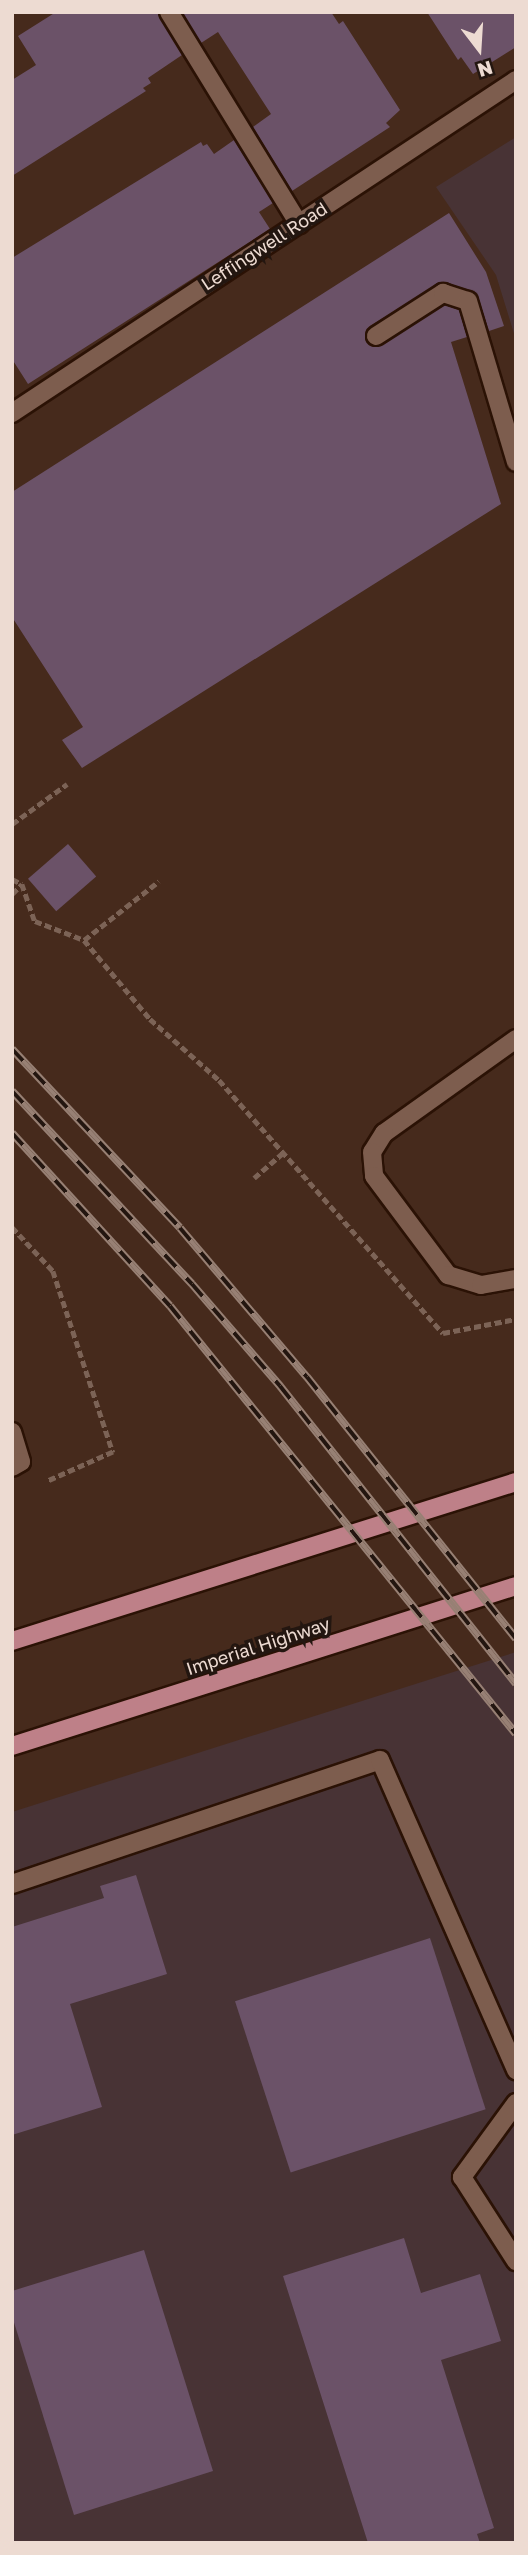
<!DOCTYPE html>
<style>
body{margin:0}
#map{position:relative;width:528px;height:2555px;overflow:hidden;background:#462a1c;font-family:"Golos Text",sans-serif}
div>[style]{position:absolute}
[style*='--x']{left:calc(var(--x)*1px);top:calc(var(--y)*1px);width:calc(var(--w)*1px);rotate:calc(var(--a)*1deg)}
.industrial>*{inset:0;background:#483335}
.building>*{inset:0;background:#6b5268;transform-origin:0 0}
.path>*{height:4.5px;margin-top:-2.25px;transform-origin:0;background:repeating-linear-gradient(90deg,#7c6356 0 7px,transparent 0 10.5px)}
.roads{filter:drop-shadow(2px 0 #2b1205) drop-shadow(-2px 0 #2b1205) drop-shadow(0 2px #2b1205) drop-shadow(0 -2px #2b1205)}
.lane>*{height:18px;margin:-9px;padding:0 9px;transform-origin:9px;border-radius:9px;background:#7d5d4e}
.street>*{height:18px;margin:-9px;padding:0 9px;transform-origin:9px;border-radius:9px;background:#7d5d4e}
.primary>*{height:18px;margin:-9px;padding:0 9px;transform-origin:9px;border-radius:9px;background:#be8088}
.rail>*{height:8px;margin-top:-4px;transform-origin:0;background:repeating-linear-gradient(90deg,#231610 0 16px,#978074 0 32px);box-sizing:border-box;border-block:2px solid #978074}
span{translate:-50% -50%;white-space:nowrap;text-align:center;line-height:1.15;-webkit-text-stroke:7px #231610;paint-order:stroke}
.street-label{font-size:18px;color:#eddbd2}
.frame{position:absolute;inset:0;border:14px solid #eddbd2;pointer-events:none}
.north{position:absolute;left:444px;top:14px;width:70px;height:70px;-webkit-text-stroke:5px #231610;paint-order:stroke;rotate:163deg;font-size:19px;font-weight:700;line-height:28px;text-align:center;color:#eddbd2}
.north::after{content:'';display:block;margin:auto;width:24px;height:32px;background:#eddbd2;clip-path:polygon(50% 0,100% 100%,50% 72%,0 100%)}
</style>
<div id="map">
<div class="industrial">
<div style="clip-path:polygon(516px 137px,516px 340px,496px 275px,436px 187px)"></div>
<div style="clip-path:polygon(516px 1652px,516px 2543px,12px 2543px,12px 1812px)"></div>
</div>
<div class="building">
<div style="clip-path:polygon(56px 12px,158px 12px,182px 55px,148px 78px,151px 83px,143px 88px,146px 91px,12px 176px,12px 80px,36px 65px,18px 36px)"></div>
<div style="clip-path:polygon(182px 12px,331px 12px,339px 24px,343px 21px,400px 110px,386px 123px,390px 127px,292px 191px,253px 127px,271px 114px,218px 32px,201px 43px)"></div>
<div style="clip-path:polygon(427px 12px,516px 12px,516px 47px,473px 74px,461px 57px,458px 60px)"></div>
<div style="clip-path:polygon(234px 140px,273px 203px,259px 212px,270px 229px,28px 384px,12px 359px,12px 258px,201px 142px,203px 146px,207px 144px,214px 154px)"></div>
<div style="clip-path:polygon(449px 213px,486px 272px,504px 326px,489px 331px,477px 294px,442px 282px,370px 326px,365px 337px,370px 346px,377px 347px,445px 305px,459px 310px,467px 337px,451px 342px,501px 504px,82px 768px,62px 740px,83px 727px,12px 617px,12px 492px)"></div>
<div style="left:68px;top:844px;width:43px;height:53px;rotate:49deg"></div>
<div style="clip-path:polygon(136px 1875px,167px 1974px,70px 2004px,102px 2107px,12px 2135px,12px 1927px,104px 1898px,100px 1886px)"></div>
<div style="left:430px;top:1938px;width:180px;height:205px;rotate:72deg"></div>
<div style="clip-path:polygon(404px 2238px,421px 2293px,480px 2274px,501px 2341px,441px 2360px,494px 2528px,477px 2534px,480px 2543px,368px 2543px,283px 2276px)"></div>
<div style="clip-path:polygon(144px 2250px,213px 2471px,74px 2515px,12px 2316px,12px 2291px)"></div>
</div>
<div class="path">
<div style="--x:12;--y:824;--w:68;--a:-36"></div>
<div style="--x:12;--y:879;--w:11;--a:27"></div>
<div style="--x:22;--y:884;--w:39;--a:71"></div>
<div style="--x:35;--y:921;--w:53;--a:21.2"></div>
<div style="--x:84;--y:940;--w:95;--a:-38.2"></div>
<div style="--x:12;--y:894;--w:14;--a:-45"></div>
<div style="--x:84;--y:940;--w:103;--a:50.1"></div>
<div style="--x:150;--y:1019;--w:92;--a:41.5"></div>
<div style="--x:219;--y:1080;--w:338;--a:48.5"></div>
<div style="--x:443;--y:1333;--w:74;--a:-10.9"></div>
<div style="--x:254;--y:1178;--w:38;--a:-41"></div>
<div style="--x:12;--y:1227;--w:60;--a:47"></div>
<div style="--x:53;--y:1271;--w:191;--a:71.7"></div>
<div style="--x:113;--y:1452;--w:71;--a:156"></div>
</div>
<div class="roads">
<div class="lane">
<div style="--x:376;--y:336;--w:80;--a:-32.7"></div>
<div style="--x:443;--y:293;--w:26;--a:18"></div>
<div style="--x:468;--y:301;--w:168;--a:73.4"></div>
<div style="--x:516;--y:1039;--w:162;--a:144.5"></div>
<div style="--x:384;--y:1133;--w:22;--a:122"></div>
<div style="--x:372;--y:1152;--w:24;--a:85"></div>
<div style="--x:374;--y:1176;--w:124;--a:53.2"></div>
<div style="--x:448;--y:1275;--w:34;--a:17"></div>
<div style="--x:481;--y:1285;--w:36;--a:-10"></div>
<div style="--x:12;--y:1432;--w:31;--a:73"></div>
<div style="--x:21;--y:1462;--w:10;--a:151"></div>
<div style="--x:12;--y:1884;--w:388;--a:-18.6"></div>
<div style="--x:380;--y:1760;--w:339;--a:66.3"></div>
<div style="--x:516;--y:2103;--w:92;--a:126.1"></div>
<div style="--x:462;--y:2177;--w:100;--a:57.3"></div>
</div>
<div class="street">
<div style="--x:169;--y:12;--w:249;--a:58.5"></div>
<div style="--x:12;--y:413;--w:604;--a:-33.45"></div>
</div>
<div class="primary">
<div style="--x:12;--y:1641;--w:528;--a:-17.51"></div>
<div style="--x:12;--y:1746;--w:529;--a:-17.61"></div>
</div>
</div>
<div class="rail">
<div style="--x:12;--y:1049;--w:245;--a:46.8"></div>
<div style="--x:180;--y:1228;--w:196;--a:49.6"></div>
<div style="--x:307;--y:1377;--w:335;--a:51.4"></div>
<div style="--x:12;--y:1091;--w:264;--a:47"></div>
<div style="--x:192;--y:1284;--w:135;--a:49.2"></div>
<div style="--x:280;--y:1386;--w:380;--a:51.6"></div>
<div style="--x:12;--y:1133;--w:234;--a:47.6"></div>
<div style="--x:170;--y:1306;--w:550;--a:51.05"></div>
</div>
<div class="street-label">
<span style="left:264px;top:246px;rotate:-33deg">Leffingwell Road</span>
<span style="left:258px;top:1646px;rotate:-18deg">Imperial Highway</span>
</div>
<div class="frame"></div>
<div class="north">N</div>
</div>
